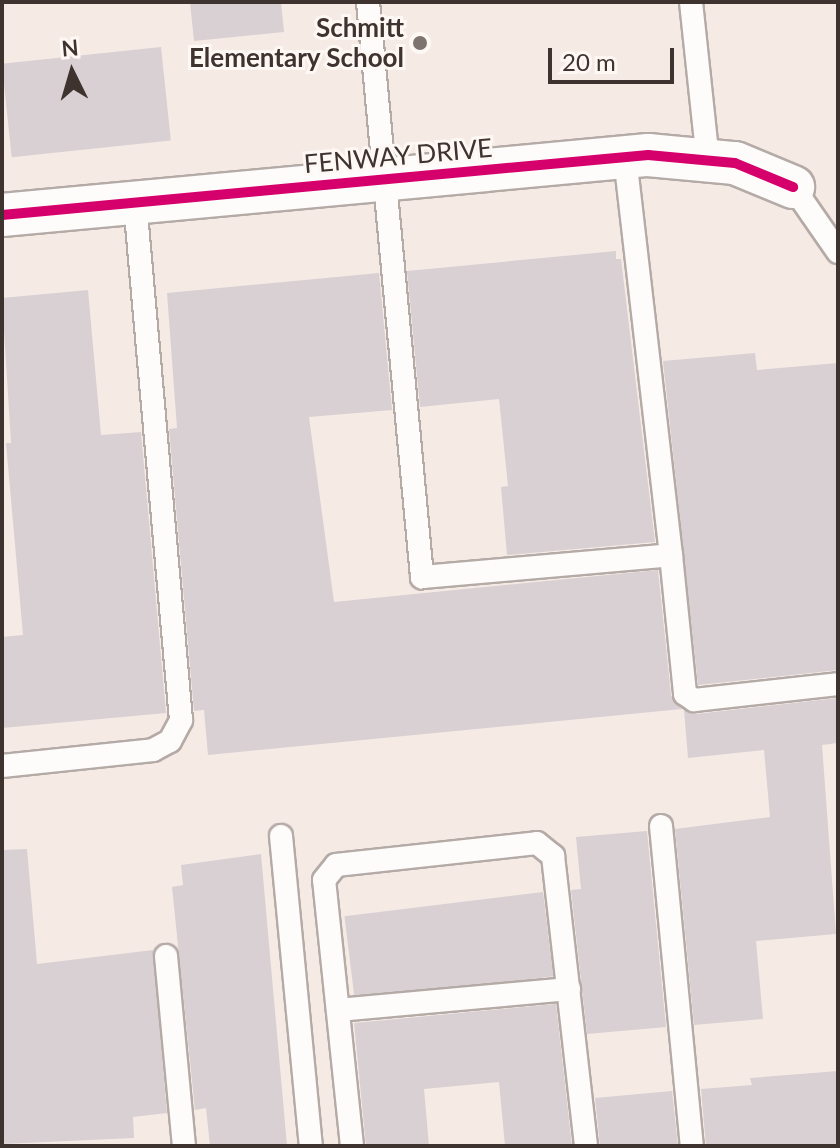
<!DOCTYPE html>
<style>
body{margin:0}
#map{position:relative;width:840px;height:1148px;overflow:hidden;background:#f6eae5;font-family:Lato,sans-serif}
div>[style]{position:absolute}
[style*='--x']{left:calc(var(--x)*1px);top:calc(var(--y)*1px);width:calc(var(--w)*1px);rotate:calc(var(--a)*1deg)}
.building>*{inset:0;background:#d8d0d3;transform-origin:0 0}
.roads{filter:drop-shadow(2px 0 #b4aaa6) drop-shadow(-2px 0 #b4aaa6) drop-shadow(0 2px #b4aaa6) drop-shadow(0 -2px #b4aaa6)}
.lane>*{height:22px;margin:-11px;padding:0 11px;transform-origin:11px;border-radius:11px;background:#fefcfb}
.street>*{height:42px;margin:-21px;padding:0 21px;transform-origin:21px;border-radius:21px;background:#fefcfb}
.cycleway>*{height:10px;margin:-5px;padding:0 5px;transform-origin:5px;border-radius:5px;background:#d6006c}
.dots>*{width:22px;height:22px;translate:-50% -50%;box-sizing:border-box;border:4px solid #fef8f5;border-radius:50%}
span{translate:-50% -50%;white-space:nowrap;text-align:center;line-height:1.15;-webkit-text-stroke:6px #fef8f5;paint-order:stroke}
.poi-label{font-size:26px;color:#3f332f;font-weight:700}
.right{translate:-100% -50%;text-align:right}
.street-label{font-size:26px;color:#3f332f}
.frame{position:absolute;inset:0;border:4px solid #3f332f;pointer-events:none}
.north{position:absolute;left:32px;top:32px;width:80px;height:80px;-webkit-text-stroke:6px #fef8f5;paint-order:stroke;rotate:355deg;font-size:22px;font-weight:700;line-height:32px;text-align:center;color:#3f332f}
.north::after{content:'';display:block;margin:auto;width:28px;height:36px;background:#3f332f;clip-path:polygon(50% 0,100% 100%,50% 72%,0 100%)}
.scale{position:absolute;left:548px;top:48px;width:126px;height:36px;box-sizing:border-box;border:4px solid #3f332f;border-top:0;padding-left:10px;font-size:24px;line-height:28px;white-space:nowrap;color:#3f332f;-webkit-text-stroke:6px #fef8f5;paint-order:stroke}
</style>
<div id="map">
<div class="building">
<div style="clip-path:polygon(190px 2px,281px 2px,284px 32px,194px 41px)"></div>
<div style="left:161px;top:47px;width:94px;height:160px;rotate:84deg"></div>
<div style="clip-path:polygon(616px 251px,616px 259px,621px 259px,655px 542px,507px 555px,501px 487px,508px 486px,499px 399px,420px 407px,407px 271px)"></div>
<div style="clip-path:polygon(379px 273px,392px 410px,309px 417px,334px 602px,658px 570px,671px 695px,682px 709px,208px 755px,204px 710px,194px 711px,169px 429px,177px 428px,167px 293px)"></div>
<div style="clip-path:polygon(88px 290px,101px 435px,141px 432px,166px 713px,2px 728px,2px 637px,23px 635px,6px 443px,11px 443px,2px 298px)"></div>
<div style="clip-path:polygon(755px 353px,757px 370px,838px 363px,838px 670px,698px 685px,663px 361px)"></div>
<div style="clip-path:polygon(838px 698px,838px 743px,822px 745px,836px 934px,756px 941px,763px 1019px,694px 1025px,675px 829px,770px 817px,764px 750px,688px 758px,684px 710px,696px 714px)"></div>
<div style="clip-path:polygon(647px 831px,666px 1027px,587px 1034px,571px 890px,581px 889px,576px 837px)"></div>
<div style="clip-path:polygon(27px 849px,37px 964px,153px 950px,167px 1113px,133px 1117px,134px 1138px,2px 1144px,2px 850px)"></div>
<div style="clip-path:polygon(261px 854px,287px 1146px,210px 1146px,206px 1108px,195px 1110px,172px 887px,183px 885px,181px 865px)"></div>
<div style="left:543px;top:892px;width:85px;height:200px;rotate:83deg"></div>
<div style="clip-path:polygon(556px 1004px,572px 1146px,505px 1146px,499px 1082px,424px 1089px,429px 1146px,366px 1146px,354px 1023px)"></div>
<div style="clip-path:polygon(838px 1071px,838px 1146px,706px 1146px,701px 1089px,752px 1085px,750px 1078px)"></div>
<div style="clip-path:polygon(672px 1091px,678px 1146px,600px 1146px,595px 1098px)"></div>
</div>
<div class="roads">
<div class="lane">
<div style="--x:368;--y:2;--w:578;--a:84.63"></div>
<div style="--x:422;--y:577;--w:250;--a:-5"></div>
<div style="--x:671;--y:555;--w:401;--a:-96.6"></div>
<div style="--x:691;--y:2;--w:159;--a:83.9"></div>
<div style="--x:793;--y:187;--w:79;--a:55.3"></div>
<div style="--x:671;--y:555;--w:140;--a:84.2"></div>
<div style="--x:685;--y:694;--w:11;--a:34"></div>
<div style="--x:694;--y:700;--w:145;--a:-6.3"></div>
<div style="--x:2;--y:766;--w:152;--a:-6"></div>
<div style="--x:153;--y:750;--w:19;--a:-28"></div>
<div style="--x:170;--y:741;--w:24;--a:-62"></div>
<div style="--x:181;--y:720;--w:519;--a:-95.08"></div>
<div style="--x:661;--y:826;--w:321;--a:84.5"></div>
<div style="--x:281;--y:836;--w:311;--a:84.5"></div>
<div style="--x:166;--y:956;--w:191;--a:84.6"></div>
<div style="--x:338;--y:1010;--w:232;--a:-5.2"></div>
<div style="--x:352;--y:1146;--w:267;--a:-96"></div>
<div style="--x:324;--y:880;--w:19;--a:-51"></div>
<div style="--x:336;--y:865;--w:202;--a:-6.2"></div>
<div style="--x:537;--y:843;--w:21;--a:39"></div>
<div style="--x:553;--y:856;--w:292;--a:83.5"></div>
</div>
<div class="street">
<div style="--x:2;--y:215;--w:649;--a:-5.31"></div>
<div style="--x:648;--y:155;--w:87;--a:5.3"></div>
<div style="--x:735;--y:163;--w:63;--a:22.5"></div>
</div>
</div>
<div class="cycleway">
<div style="--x:2;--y:215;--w:649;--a:-5.31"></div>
<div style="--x:648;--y:155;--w:87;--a:5.3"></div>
<div style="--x:735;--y:163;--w:63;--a:22.5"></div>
</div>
<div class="dots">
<div style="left:420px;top:43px;background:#7f736f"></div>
</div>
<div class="poi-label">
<span class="right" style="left:404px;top:43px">Schmitt<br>Elementary School</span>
</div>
<div class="street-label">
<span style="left:398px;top:156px;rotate:-5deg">FENWAY DRIVE</span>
</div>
<div class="frame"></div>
<div class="north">N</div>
<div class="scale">20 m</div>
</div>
